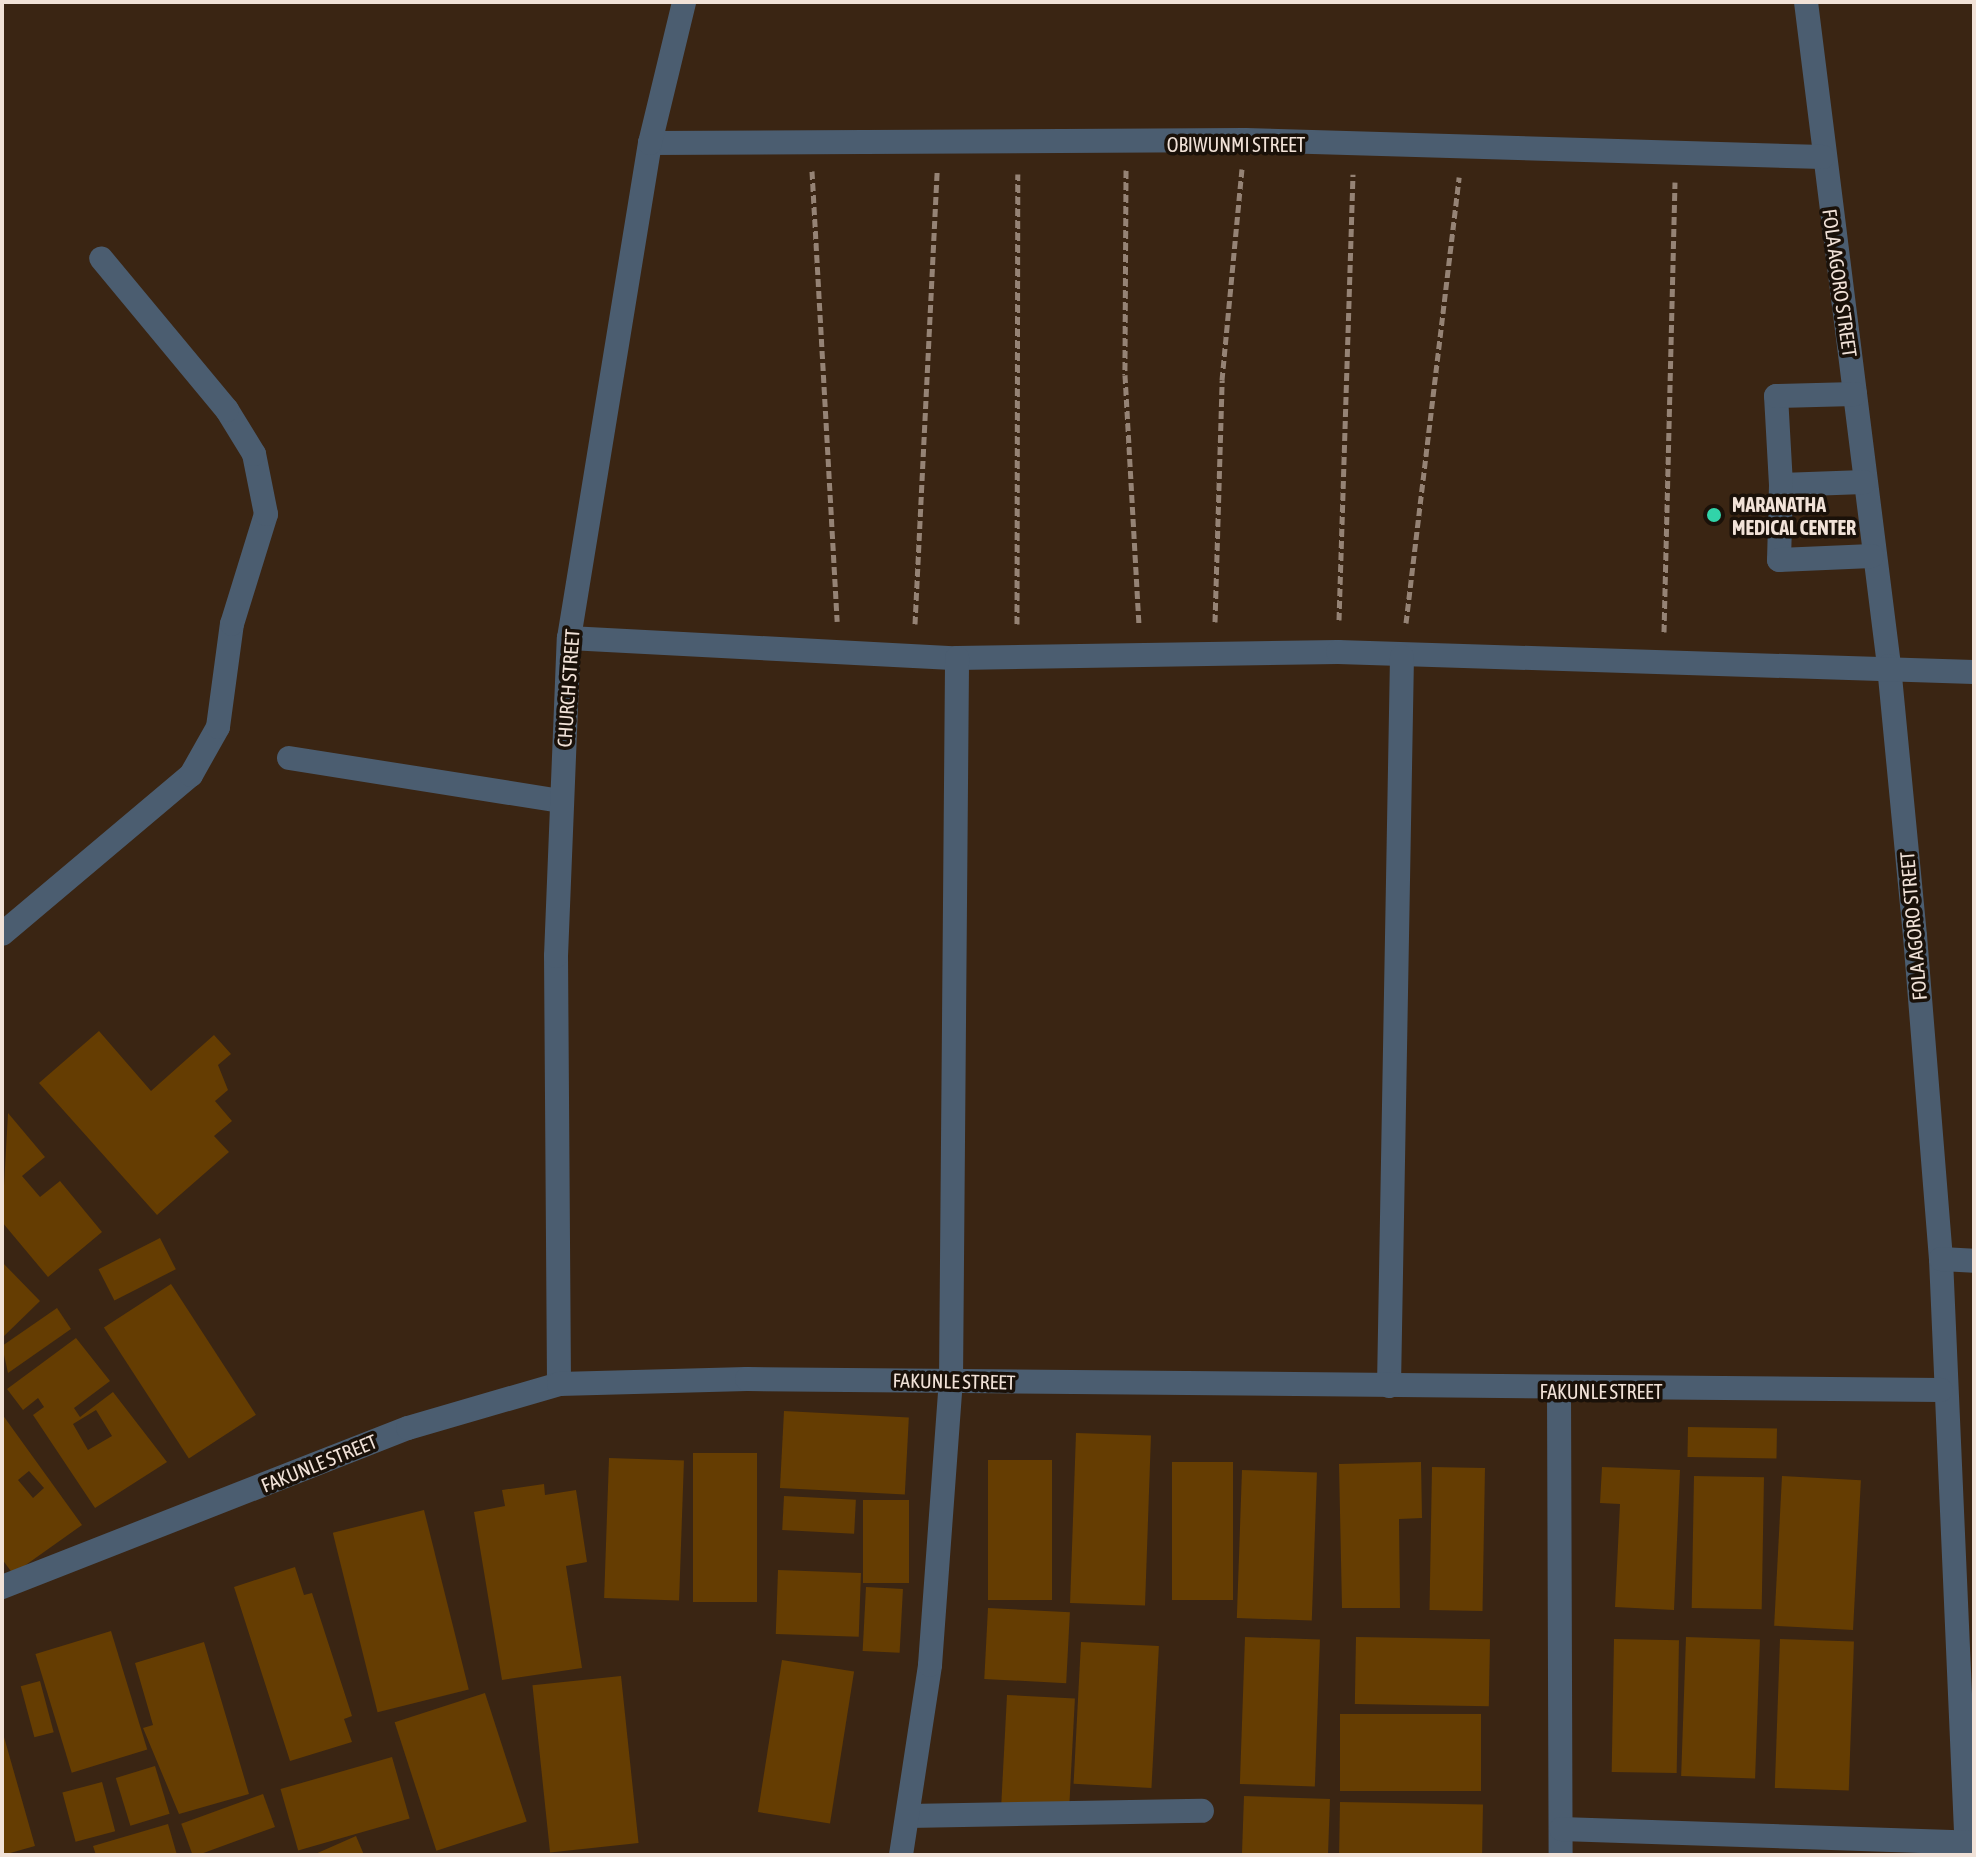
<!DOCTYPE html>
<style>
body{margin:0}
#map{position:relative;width:1976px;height:1857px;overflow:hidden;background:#3a2513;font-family:"Asap Condensed",sans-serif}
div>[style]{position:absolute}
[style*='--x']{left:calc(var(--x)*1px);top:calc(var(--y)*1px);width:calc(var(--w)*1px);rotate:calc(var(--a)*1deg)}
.building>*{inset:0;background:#653d02;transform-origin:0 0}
.path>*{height:5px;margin-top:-2.5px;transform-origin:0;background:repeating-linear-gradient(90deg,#958375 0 8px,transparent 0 12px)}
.minor>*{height:24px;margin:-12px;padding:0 12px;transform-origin:12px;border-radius:12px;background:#4b5d70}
.dots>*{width:22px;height:22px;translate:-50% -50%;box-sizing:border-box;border:4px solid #1a1109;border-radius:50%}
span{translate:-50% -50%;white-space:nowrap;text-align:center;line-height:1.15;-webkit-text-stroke:7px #1a1109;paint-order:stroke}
.street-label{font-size:20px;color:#f1e2d8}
.poi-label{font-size:20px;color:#f1e2d8;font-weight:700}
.left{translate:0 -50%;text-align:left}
.frame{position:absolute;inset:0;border:4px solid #f1e2d8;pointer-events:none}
</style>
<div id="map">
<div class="building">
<div style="clip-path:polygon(99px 1031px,151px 1091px,214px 1035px,231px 1054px,218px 1065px,228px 1090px,215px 1101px,232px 1121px,214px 1136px,229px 1152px,157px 1215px,39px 1083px)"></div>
<div style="clip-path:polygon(8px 1113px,45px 1157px,22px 1176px,40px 1197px,60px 1181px,102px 1232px,48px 1277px,2px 1222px)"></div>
<div style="left:160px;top:1238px;width:35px;height:69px;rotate:63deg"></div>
<div style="clip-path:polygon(2px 1262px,40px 1301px,2px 1338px)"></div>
<div style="left:171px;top:1284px;width:156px;height:80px;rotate:57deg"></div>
<div style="clip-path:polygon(57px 1308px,71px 1329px,8px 1373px,2px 1346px)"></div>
<div style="clip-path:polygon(evenodd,76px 1338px,110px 1381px,74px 1408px,80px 1417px,113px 1392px,167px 1462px,95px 1508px,33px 1415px,44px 1407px,38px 1398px,23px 1410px,7px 1389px,76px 1338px,96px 1410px,112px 1436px,88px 1450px,73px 1424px,96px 1410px)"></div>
<div style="left:784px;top:1411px;width:125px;height:77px;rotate:3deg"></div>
<div style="clip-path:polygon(evenodd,2px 1414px,82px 1525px,13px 1574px,2px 1559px,2px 1414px,29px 1471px,44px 1488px,33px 1498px,18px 1480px,29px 1471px)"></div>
<div style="left:1688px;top:1427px;width:89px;height:30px;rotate:1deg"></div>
<div style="left:1076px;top:1433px;width:75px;height:170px;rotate:2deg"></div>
<div style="left:757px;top:1453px;width:149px;height:64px;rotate:90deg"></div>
<div style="left:609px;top:1458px;width:75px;height:140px;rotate:2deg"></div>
<div style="left:988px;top:1460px;width:64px;height:140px"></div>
<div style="left:1172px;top:1462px;width:61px;height:138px"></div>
<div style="clip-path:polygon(1421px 1462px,1422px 1518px,1399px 1519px,1400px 1608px,1342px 1608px,1339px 1464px)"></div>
<div style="left:1432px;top:1467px;width:53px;height:143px;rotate:1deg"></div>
<div style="clip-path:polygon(1602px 1467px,1680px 1470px,1674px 1610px,1615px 1607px,1620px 1504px,1600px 1503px)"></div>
<div style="left:1242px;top:1470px;width:75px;height:148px;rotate:2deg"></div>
<div style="left:1694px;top:1476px;width:70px;height:132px;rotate:1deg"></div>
<div style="left:1782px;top:1476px;width:79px;height:150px;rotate:3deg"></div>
<div style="clip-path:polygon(544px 1484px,545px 1495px,576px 1490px,587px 1562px,566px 1566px,582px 1668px,502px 1680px,474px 1512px,505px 1506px,502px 1490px)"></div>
<div style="left:784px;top:1496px;width:72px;height:34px;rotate:3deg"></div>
<div style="left:863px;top:1500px;width:46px;height:83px"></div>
<div style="left:424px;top:1510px;width:185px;height:94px;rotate:76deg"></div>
<div style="clip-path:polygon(295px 1567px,304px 1595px,312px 1593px,352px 1716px,344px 1719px,352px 1742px,290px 1761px,234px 1587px)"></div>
<div style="left:778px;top:1570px;width:83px;height:64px;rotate:2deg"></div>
<div style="left:866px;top:1587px;width:37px;height:64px;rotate:3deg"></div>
<div style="left:988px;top:1608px;width:82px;height:71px;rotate:3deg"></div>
<div style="left:111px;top:1631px;width:124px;height:79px;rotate:73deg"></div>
<div style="left:1245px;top:1637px;width:75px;height:147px;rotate:2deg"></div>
<div style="left:1356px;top:1637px;width:134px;height:67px;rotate:1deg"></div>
<div style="left:1686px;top:1637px;width:74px;height:139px;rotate:2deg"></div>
<div style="left:1614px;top:1639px;width:65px;height:133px;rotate:1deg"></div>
<div style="left:1780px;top:1639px;width:74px;height:149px;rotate:2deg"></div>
<div style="clip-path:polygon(204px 1642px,249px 1794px,179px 1814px,143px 1728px,153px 1725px,135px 1663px)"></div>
<div style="left:1081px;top:1642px;width:78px;height:142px;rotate:3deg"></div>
<div style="left:782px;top:1660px;width:73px;height:154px;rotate:9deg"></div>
<div style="left:621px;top:1676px;width:168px;height:89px;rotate:84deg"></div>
<div style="left:40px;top:1681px;width:53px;height:20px;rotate:75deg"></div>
<div style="left:485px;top:1693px;width:135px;height:95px;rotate:72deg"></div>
<div style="left:1007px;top:1695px;width:68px;height:110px;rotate:3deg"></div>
<div style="left:1340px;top:1714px;width:141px;height:77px"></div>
<div style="clip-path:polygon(2px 1730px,35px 1846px,3px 1855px,2px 1855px)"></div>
<div style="left:392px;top:1757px;width:64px;height:116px;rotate:74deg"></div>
<div style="left:155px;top:1766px;width:50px;height:41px;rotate:73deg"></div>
<div style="left:102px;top:1782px;width:51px;height:41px;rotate:75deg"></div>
<div style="left:263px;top:1794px;width:35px;height:87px;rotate:70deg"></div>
<div style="left:1244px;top:1796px;width:86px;height:59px;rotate:2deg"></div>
<div style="left:1340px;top:1802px;width:143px;height:53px;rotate:1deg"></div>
<div style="clip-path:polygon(168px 1824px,177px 1855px,96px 1855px,93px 1846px)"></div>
<div style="clip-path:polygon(356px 1836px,364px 1855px,313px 1855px)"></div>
</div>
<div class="path">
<div style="--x:1126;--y:170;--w:205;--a:90.3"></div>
<div style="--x:1125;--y:375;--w:249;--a:86.8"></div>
<div style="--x:812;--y:171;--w:451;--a:86.8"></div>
<div style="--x:1339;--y:620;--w:446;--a:-88.2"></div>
<div style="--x:1215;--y:622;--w:242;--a:-88.3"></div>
<div style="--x:1222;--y:380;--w:212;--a:-84.6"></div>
<div style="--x:1406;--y:623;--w:449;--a:-83.2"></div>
<div style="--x:915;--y:624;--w:454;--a:-87.2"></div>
<div style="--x:1017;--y:624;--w:450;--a:-89.9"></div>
<div style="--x:1664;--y:632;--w:450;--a:-88.6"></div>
</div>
<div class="minor">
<div style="--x:1806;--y:2;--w:669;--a:82.87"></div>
<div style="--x:1889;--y:666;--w:271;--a:84.5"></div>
<div style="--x:1915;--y:936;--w:324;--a:85.4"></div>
<div style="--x:1941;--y:1259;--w:597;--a:87.5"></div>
<div style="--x:650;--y:143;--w:595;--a:-0.29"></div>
<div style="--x:1245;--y:140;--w:578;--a:1.68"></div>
<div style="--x:1864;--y:482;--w:83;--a:177.9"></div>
<div style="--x:1781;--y:485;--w:75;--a:91.5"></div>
<div style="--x:1779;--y:560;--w:93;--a:-2.5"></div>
<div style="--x:1781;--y:485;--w:89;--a:-93.2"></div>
<div style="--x:1776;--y:396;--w:79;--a:-1.5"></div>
<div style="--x:569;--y:638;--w:389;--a:3"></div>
<div style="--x:957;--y:658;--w:381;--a:-0.9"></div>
<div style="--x:1338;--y:652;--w:636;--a:1.8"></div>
<div style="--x:289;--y:758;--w:275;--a:9"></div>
<div style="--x:2;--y:934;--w:247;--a:-40.1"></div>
<div style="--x:191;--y:775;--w:55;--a:-60.6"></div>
<div style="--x:218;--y:727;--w:104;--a:-82.3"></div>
<div style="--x:232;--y:624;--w:115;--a:-72.8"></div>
<div style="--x:266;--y:514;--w:61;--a:-101.3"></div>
<div style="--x:254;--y:454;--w:52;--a:-121.5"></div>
<div style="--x:227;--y:410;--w:197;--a:-129.7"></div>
<div style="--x:1941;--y:1259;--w:33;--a:3"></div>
<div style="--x:559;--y:1384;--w:428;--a:-90.4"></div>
<div style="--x:556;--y:956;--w:318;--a:-87.7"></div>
<div style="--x:569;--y:638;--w:502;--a:-80.71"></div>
<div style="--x:650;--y:143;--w:145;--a:-76.4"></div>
<div style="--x:1389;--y:1386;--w:729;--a:-88.98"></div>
<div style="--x:1559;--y:1392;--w:463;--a:89.8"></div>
<div style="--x:2;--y:1587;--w:436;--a:-21.4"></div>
<div style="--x:408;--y:1428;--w:157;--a:-16.2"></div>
<div style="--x:559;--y:1384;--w:188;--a:-1.5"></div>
<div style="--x:747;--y:1379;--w:1194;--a:0.53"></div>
<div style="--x:908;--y:1816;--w:294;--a:-1"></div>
<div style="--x:1561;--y:1829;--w:413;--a:1.9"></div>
<div style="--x:901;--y:1855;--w:192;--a:-81.3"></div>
<div style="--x:930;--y:1665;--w:285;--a:-85.8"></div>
<div style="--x:951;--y:1381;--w:723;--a:-89.52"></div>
</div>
<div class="dots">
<div style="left:1714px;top:515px;background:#31d4a9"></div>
</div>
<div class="street-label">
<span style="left:1236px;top:144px">OBIWUNMI STREET</span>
<span style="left:1840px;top:283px;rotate:82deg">FOLA AGORO STREET</span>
<span style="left:568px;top:688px;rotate:-86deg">CHURCH STREET</span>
<span style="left:1913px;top:926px;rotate:-95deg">FOLA AGORO STREET</span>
<span style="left:954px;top:1381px;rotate:1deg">FAKUNLE STREET</span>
<span style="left:1601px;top:1391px">FAKUNLE STREET</span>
<span style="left:319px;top:1463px;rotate:-22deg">FAKUNLE STREET</span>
</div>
<div class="poi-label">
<span class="left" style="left:1732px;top:516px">MARANATHA<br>MEDICAL CENTER</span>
</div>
<div class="frame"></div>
</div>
